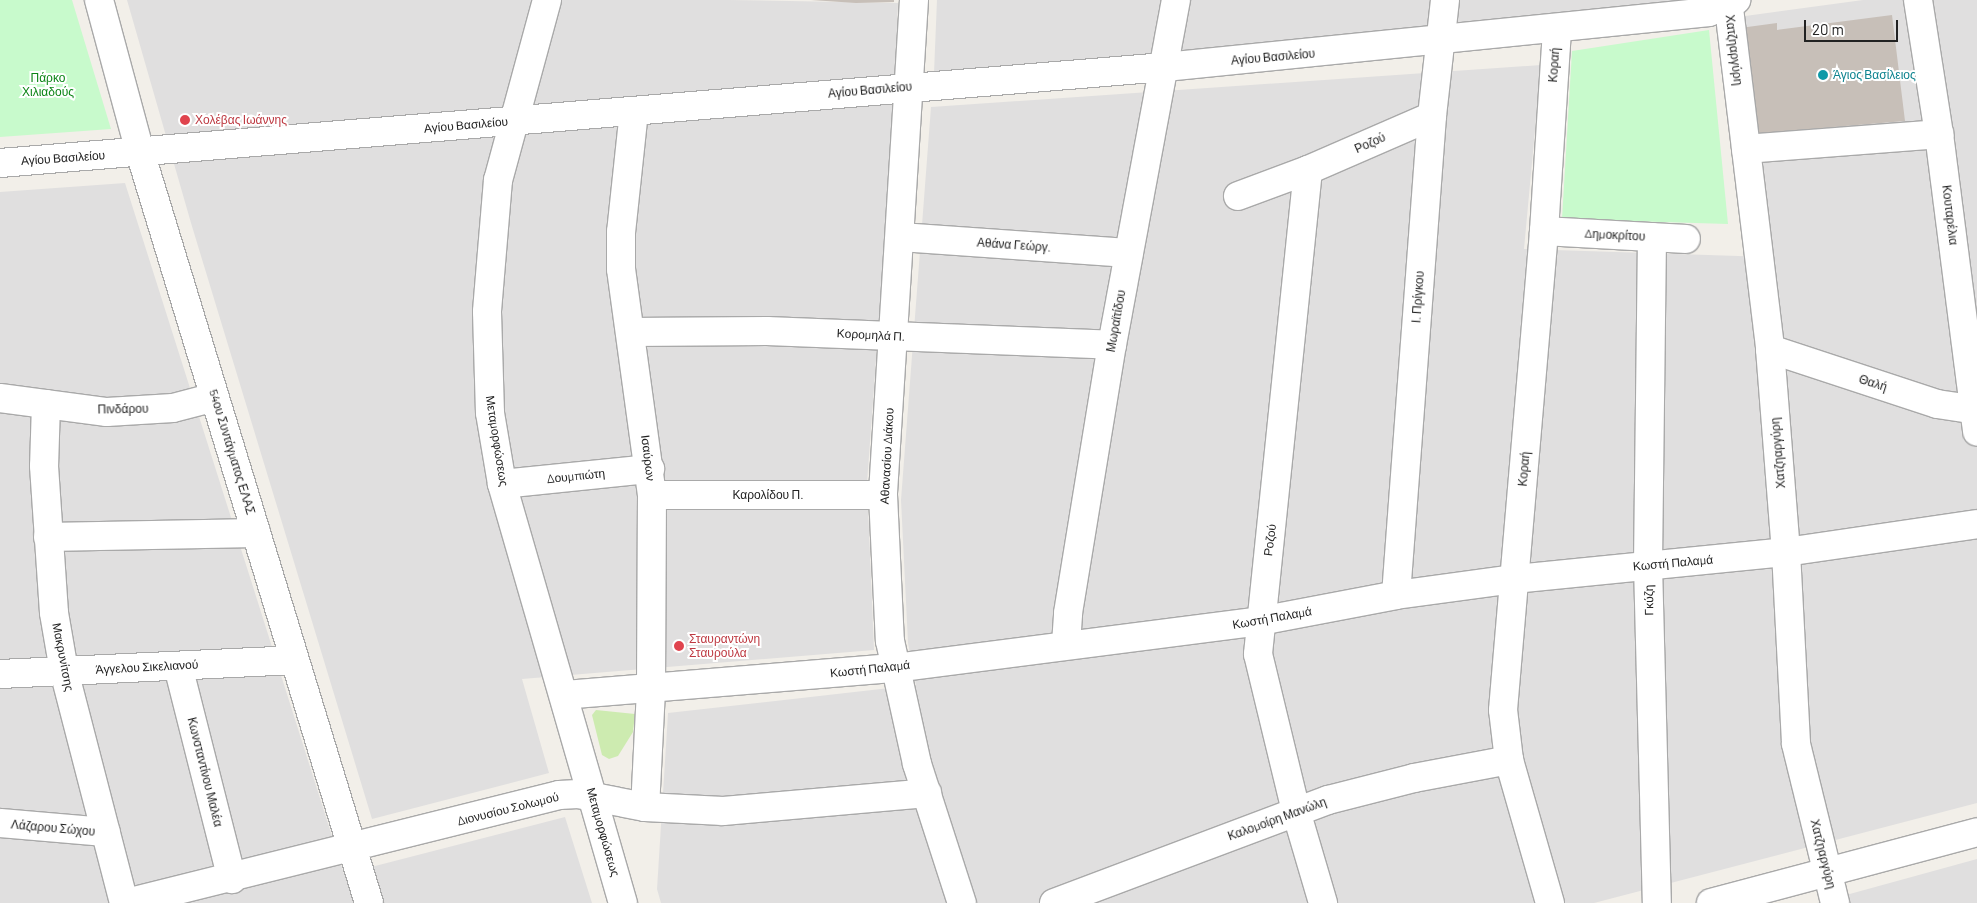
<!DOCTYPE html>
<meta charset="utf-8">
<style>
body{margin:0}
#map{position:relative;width:1977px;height:903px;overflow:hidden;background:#f2efe9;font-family:Barlow,sans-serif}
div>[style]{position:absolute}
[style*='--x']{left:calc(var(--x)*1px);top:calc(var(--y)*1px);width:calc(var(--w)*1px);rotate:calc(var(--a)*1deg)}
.residential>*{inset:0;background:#e0dfdf}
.grass>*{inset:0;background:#cdebb0}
.park>*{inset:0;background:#c8facc}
.building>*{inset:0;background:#c7bfb8}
.roads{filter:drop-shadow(1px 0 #a9a9a9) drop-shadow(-1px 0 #a9a9a9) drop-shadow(0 1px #a9a9a9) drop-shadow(0 -1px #a9a9a9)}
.minor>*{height:28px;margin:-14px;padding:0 14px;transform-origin:14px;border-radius:14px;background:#fff}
.dots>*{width:14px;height:14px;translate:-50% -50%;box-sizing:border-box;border:2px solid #fff;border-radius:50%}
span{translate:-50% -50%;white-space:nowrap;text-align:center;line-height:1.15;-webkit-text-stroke:4px #fff;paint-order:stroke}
.street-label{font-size:12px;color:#222}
.culture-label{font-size:12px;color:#0d838f}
.left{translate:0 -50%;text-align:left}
.park-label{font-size:12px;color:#0c8416}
.health-label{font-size:12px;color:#be3a42}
.scale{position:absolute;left:1804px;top:20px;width:94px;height:22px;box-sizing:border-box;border:2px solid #222;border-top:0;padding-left:6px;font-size:15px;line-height:18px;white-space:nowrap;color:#222;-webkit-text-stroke:4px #fff;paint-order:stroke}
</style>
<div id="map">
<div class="residential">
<div style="clip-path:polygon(127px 0,729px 0,898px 3px,894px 114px,867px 483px,874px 650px,522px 679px,549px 773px,372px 819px,191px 223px)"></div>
<div style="clip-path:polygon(937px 0,1694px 0,1425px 34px,934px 73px)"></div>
<div style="clip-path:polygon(1863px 0,1977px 0,1977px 803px,1594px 903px,661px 903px,657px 889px,668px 713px,916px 685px,908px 643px,901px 500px,931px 107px,1541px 65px,1524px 249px,1769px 257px,1738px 17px)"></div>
<div style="clip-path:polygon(125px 183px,344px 874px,565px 817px,592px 903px,0 903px,0 192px)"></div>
<div style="clip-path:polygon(1977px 859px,1977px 903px,1817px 903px)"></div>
</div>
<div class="grass">
<div style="clip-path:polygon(596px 710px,635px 714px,633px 732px,618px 756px,609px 759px,602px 755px,592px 715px)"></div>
</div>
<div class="park">
<div style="clip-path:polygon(0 0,72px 0,111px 129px,0 137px)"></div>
<div style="clip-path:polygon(1709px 30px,1728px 224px,1562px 219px,1572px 51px)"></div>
</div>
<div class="building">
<div style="clip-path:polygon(811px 0,894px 0,894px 2px,856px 3px)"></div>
<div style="clip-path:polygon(1892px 15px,1905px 121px,1786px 131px,1786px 136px,1754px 139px,1740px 28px,1777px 23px,1777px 30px)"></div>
</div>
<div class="roads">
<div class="minor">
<div style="--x:99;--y:0;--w:157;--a:74.9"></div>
<div style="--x:140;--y:152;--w:785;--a:73.04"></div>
<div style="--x:547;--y:0;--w:187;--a:105.2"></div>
<div style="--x:498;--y:180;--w:132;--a:94.8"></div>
<div style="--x:487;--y:312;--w:101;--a:88.3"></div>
<div style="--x:490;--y:413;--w:72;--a:80.4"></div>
<div style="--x:502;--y:484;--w:436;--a:73.9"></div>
<div style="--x:914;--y:0;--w:496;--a:93.6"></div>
<div style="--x:883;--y:495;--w:146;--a:87.3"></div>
<div style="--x:890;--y:641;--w:126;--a:77.6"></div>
<div style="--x:917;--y:764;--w:146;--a:72.1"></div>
<div style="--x:1728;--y:0;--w:352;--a:83.1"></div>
<div style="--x:1770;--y:349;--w:204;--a:85.5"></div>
<div style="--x:1786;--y:552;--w:192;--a:87"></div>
<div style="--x:1796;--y:744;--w:164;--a:76.2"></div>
<div style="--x:1918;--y:0;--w:136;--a:81.1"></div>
<div style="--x:1939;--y:134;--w:300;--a:82.7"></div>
<div style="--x:634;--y:111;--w:122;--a:96.1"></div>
<div style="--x:621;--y:232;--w:37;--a:90"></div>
<div style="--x:621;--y:269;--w:228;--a:82.2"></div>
<div style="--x:652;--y:495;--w:195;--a:90.3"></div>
<div style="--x:651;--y:690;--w:117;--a:92.9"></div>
<div style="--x:1746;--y:149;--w:194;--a:-4.4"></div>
<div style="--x:0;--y:163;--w:1169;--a:-4.71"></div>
<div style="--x:1165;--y:67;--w:547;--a:-5.77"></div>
<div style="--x:1709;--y:12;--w:30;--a:-24"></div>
<div style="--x:1308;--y:170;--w:487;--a:95.9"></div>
<div style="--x:1258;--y:654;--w:162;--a:76.4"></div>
<div style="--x:1296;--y:811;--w:96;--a:73.6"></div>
<div style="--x:1238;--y:196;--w:75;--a:-20.4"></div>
<div style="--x:1308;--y:170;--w:135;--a:-23.5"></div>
<div style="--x:1544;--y:231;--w:142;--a:3.2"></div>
<div style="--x:900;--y:237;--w:229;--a:4"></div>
<div style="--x:1652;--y:237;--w:328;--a:90.7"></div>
<div style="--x:1648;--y:565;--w:338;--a:88.5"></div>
<div style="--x:630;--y:332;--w:137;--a:-0.4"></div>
<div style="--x:767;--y:331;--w:345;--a:2.3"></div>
<div style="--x:1770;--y:349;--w:176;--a:18.2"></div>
<div style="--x:1937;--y:404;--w:40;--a:8.5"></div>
<div style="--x:0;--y:398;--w:108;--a:7.5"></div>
<div style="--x:107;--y:412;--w:66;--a:-3.5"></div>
<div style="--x:173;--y:408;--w:43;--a:-14.7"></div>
<div style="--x:46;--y:404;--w:62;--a:91.8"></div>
<div style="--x:44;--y:466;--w:147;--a:86.1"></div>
<div style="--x:54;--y:613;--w:59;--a:80.2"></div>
<div style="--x:64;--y:671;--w:240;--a:75.5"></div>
<div style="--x:502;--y:484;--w:149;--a:-5.8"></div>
<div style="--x:652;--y:495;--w:231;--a:0"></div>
<div style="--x:48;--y:537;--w:208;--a:-1.1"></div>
<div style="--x:1396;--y:595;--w:480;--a:-85.7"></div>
<div style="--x:1432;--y:116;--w:117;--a:-83.6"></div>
<div style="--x:1066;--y:644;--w:31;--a:-86"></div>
<div style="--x:1068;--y:613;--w:272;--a:-80.7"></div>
<div style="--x:1112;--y:345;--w:351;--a:-79.5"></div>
<div style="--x:178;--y:666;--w:220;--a:75.8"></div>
<div style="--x:0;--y:674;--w:294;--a:-2.7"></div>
<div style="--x:564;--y:695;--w:331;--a:-4.7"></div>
<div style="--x:894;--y:668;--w:369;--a:-7.3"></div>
<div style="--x:1260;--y:621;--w:138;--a:-10.8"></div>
<div style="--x:1396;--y:595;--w:120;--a:-7.7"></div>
<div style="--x:1515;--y:579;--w:272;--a:-5.7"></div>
<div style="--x:1786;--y:552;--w:193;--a:-8.3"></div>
<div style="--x:0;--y:823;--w:106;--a:4.9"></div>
<div style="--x:126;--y:903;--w:446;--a:-14"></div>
<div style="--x:559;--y:795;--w:19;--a:-3"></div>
<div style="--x:578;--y:794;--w:68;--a:11"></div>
<div style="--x:645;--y:807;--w:78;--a:2.9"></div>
<div style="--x:723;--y:811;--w:205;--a:-5"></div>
<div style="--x:1054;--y:903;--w:293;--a:-20.6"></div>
<div style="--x:1328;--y:800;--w:89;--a:-14.3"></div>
<div style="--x:1414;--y:778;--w:97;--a:-10.7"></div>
<div style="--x:1550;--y:903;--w:149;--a:-106"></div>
<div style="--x:1509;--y:760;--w:50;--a:-96.8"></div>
<div style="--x:1503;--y:710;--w:481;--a:-85.1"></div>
<div style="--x:1544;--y:231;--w:202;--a:-86.3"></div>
<div style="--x:1711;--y:903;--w:275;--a:-14.9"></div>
</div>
</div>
<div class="dots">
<div style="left:1823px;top:75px;background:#0f9aa8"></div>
<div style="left:185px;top:120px;background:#e0444e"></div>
<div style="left:679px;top:646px;background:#e0444e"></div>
</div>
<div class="street-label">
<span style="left:1734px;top:50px;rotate:83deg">Χατζηαργύρη</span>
<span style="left:1273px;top:57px;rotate:-5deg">Αγίου Βασιλείου</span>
<span style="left:1554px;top:65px;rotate:-86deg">Κοραή</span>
<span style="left:870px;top:90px;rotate:-5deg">Αγίου Βασιλείου</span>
<span style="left:466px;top:125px;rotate:-5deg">Αγίου Βασιλείου</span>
<span style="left:1370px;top:143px;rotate:-24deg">Ροζού</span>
<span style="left:63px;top:158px;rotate:-4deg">Αγίου Βασιλείου</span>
<span style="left:1950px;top:215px;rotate:83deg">Κουταρέλια</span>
<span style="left:1615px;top:235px;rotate:3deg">Δημοκρίτου</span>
<span style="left:1014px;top:245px;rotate:4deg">Αθάνα Γεώργ.</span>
<span style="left:1418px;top:297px;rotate:-86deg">Ι. Πρίγκου</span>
<span style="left:1116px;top:321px;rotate:-80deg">Μωραϊτίδου</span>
<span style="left:871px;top:335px;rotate:3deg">Κορομηλά Π.</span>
<span style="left:1873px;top:383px;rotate:18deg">Θαλή</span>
<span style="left:123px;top:409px;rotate:-1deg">Πινδάρου</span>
<span style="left:497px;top:441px;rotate:81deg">Μεταμορφώσεως</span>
<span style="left:232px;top:452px;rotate:73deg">54ου Συντάγματος ΕΛΑΣ</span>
<span style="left:1778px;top:453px;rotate:-95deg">Χατζηαργύρη</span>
<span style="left:887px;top:456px;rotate:-87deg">Αθανασίου Διάκου</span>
<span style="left:648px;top:458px;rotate:83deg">Ισαύρων</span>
<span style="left:1524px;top:469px;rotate:-85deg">Κοραή</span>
<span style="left:576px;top:476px;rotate:-6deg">Δουμπιώτη</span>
<span style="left:768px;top:495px">Καρολίδου Π.</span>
<span style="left:1270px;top:540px;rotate:-83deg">Ροζού</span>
<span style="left:1673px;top:563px;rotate:-5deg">Κωστή Παλαμά</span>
<span style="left:1649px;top:600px;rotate:-91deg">Γκύζη</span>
<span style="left:1272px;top:618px;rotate:-10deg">Κωστή Παλαμά</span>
<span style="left:63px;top:657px;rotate:79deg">Μακρυνίτσης</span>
<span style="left:147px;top:667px;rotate:-3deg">Άγγελου Σικελιανού</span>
<span style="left:870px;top:669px;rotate:-6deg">Κωστή Παλαμά</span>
<span style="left:205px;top:772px;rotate:76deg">Κωνσταντίνου Μαλέα</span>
<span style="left:508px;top:809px;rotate:-14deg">Διονυσίου Σολωμού</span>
<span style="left:1277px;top:819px;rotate:-20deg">Καλομοίρη Μανώλη</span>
<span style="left:53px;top:828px;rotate:5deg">Λάζαρου Σώχου</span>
<span style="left:603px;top:832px;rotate:74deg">Μεταμορφώσεως</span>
<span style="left:1823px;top:854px;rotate:76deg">Χατζηαργύρη</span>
</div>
<div class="culture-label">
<span class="left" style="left:1833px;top:75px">Άγιος Βασίλειος</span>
</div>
<div class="park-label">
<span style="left:48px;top:85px">Πάρκο<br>Χιλιαδούς</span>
</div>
<div class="health-label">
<span class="left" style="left:195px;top:120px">Χολέβας Ιωάννης</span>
<span class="left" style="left:689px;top:646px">Σταυραντώνη<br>Σταυρούλα</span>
</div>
<div class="scale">20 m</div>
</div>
